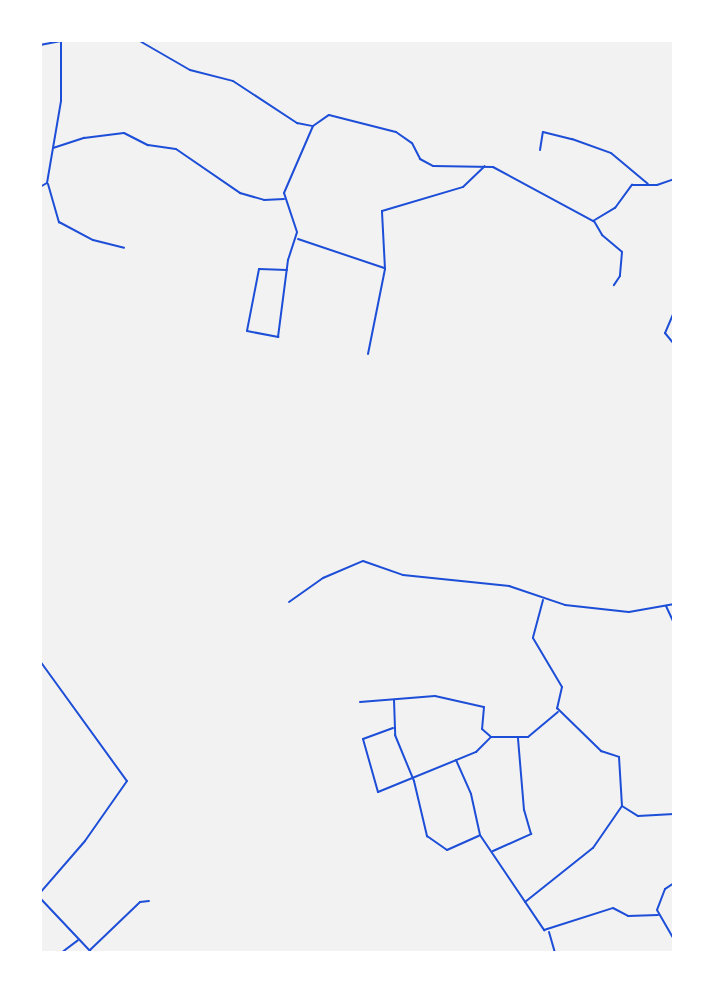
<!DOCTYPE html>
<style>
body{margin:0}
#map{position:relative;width:714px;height:993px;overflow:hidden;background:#f2f2f2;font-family:"IBM Plex Sans",sans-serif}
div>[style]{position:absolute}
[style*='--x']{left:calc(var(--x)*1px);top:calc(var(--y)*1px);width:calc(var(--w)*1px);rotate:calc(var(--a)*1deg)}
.minor>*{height:2px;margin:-1px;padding:0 1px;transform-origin:1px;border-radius:1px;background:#1d4ed8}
span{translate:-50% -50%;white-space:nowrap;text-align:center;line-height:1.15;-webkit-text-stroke:5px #fff;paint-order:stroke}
.frame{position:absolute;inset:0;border:42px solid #fff;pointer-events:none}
</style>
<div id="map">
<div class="minor">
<div style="--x:138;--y:40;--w:60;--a:30"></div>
<div style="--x:190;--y:70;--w:44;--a:14.3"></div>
<div style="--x:233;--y:81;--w:77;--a:33.3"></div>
<div style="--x:297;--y:123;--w:15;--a:11"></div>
<div style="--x:40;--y:45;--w:20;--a:-11"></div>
<div style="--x:53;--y:148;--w:33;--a:-18"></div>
<div style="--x:84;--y:138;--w:40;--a:-7.1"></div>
<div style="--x:124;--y:133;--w:27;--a:27"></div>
<div style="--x:148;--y:145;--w:28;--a:8"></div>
<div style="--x:176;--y:149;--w:78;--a:34.5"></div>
<div style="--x:240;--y:193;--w:25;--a:16"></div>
<div style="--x:264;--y:200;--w:20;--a:-3"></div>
<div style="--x:540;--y:150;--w:18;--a:-81"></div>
<div style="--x:543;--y:132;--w:30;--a:14"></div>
<div style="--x:572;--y:139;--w:41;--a:19.7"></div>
<div style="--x:611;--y:153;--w:48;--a:40"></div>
<div style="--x:48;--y:184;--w:40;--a:74"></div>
<div style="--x:59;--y:222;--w:38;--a:28"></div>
<div style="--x:93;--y:240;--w:32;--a:14"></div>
<div style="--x:40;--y:187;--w:8;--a:-30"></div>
<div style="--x:47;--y:183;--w:83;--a:-80.3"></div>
<div style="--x:61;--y:101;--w:61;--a:-90"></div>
<div style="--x:594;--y:221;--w:16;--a:60"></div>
<div style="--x:602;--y:235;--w:26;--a:40"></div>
<div style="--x:622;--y:252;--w:24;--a:95"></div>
<div style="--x:620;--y:276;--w:11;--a:124"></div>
<div style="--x:298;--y:239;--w:91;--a:18.6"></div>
<div style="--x:287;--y:270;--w:28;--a:-178"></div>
<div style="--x:259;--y:269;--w:63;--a:101"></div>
<div style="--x:247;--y:331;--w:32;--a:11"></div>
<div style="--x:278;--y:337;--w:78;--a:-82.6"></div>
<div style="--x:288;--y:260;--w:29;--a:-72"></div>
<div style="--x:297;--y:232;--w:41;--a:-108.4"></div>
<div style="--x:284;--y:193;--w:73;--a:-66.6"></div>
<div style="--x:313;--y:126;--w:19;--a:-35"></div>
<div style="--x:329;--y:115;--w:69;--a:14.2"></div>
<div style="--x:396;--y:132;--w:19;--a:35"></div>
<div style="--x:412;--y:143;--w:18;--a:63"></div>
<div style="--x:420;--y:159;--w:15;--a:28"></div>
<div style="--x:433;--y:166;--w:60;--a:1"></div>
<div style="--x:493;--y:167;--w:114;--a:28.4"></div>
<div style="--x:593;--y:221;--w:26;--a:-31"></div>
<div style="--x:615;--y:208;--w:29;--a:-54"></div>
<div style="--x:632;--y:185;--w:25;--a:0"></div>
<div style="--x:657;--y:185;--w:18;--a:-19"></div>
<div style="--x:674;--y:312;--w:23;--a:113"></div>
<div style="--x:665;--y:333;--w:14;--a:51"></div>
<div style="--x:368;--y:354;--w:87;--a:-78.7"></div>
<div style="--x:385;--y:269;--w:58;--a:-93"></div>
<div style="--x:382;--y:211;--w:84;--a:-16.5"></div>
<div style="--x:463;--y:187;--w:30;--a:-44"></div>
<div style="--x:543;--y:600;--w:39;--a:105"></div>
<div style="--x:533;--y:638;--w:57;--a:59.4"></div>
<div style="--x:562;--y:687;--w:22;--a:103"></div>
<div style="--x:557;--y:708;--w:62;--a:44.3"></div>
<div style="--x:601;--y:751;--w:19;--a:18"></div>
<div style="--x:619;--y:757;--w:49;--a:86.5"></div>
<div style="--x:289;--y:602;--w:42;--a:-35.2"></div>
<div style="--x:323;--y:578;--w:43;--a:-23"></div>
<div style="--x:363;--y:561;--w:42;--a:19.3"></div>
<div style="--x:403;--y:575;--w:107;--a:5.9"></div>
<div style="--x:509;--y:586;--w:59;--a:18.7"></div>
<div style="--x:565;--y:605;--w:64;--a:6.2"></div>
<div style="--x:629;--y:612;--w:46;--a:-10.1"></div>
<div style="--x:666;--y:606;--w:19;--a:65"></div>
<div style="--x:40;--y:661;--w:148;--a:54.1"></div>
<div style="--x:127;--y:781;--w:73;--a:125"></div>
<div style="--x:85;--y:841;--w:69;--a:130.9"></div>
<div style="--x:394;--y:700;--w:35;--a:88"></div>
<div style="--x:395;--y:735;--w:50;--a:67.6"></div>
<div style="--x:414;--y:781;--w:57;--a:76.7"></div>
<div style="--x:427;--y:836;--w:24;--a:35"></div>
<div style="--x:447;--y:850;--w:35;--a:-24"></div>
<div style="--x:360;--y:702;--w:75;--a:-4.6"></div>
<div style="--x:435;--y:696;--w:50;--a:12.7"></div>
<div style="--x:484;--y:707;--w:22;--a:95"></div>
<div style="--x:482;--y:729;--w:11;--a:41"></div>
<div style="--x:393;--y:728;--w:32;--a:160"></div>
<div style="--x:363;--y:739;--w:55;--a:74.2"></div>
<div style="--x:378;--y:792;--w:106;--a:-22.2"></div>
<div style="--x:476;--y:752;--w:21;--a:-45"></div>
<div style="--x:491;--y:737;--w:37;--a:0"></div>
<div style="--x:528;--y:737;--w:39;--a:-40"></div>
<div style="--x:456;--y:760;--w:37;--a:66"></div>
<div style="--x:471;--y:794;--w:42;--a:77.6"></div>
<div style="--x:480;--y:835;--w:115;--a:56"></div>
<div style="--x:544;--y:930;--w:72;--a:-17.7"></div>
<div style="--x:613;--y:908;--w:17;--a:28"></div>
<div style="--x:628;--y:916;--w:30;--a:-2"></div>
<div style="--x:493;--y:851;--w:42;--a:-24.1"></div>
<div style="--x:531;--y:834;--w:25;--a:-106"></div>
<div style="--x:524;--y:810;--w:72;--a:-94.8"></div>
<div style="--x:674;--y:883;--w:11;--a:146"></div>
<div style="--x:665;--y:889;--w:22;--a:111"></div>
<div style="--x:657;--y:910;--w:34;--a:60"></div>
<div style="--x:40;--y:898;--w:76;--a:46.6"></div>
<div style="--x:525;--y:902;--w:87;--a:-38.5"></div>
<div style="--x:593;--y:848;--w:51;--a:-55.4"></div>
<div style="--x:622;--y:806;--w:19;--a:32"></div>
<div style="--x:638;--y:816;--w:36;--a:-3"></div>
<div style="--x:549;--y:932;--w:22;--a:74"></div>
<div style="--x:90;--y:950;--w:69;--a:-43.8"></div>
<div style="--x:140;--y:902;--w:9;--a:-6"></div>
<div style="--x:61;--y:953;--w:21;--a:-37"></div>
</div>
<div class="frame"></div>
</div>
